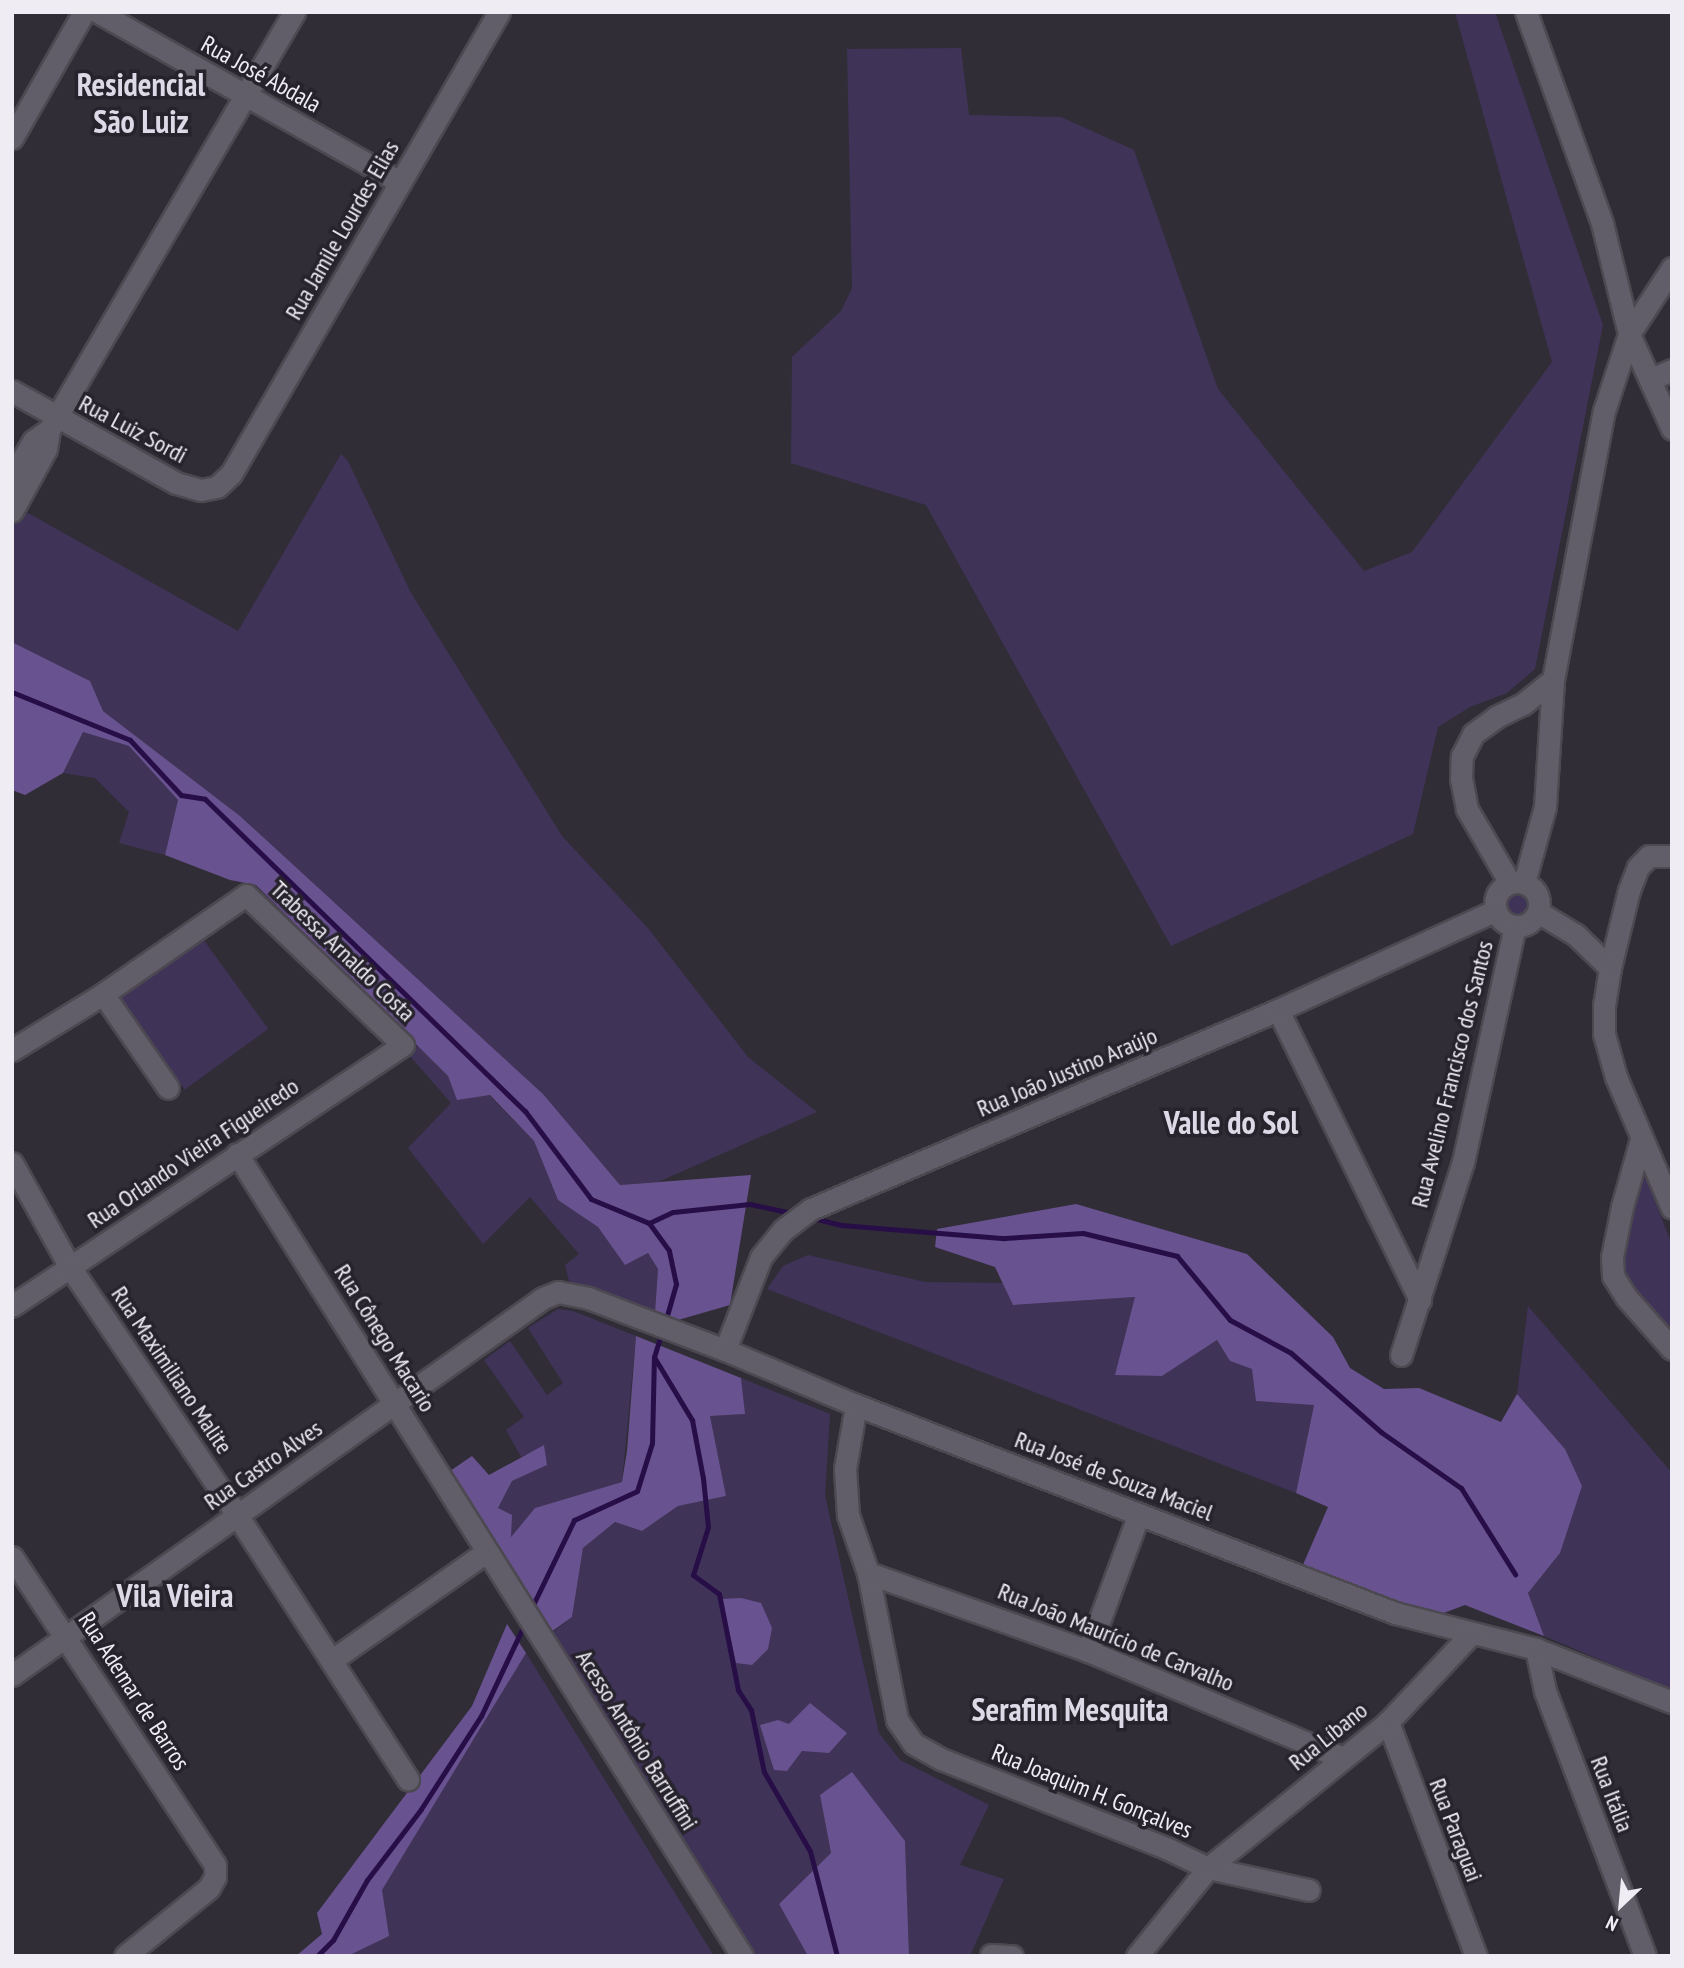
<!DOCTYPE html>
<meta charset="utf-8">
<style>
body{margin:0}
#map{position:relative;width:1684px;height:1968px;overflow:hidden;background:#302d37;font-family:"PT Sans Narrow",sans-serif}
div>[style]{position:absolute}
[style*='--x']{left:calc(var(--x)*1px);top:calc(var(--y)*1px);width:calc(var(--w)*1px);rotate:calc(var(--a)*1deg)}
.green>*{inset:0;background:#403358;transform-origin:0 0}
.round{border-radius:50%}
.forest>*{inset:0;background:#695290}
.stream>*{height:5px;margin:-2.5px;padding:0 2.5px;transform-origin:2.5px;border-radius:2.5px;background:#280e47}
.roads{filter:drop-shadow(2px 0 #4c4951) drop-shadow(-2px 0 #4c4951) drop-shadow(0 2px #4c4951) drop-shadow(0 -2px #4c4951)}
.minor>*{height:21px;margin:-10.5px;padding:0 10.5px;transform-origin:10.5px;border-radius:10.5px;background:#625e69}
.minor>.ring{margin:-10.5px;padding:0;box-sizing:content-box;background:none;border:21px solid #625e69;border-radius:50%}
span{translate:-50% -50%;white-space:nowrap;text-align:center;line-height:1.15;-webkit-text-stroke:7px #27232d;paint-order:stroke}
.street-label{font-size:24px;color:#efedf3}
.district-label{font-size:32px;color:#ddd9e6;font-weight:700}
.frame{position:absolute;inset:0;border:14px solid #efedf3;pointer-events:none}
.north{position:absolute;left:1586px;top:1870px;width:70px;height:70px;-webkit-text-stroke:5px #27232d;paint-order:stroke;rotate:206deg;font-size:19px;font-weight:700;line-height:28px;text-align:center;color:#efedf3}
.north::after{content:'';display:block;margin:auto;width:24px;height:32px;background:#efedf3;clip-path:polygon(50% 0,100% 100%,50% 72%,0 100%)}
</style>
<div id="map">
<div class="green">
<div style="clip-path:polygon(1455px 12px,1495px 12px,1603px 325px,1535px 669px,1507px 693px,1470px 707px,1438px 727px,1413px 834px,1171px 946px,926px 505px,791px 463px,792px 357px,841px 311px,852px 288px,847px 49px,961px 48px,969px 115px,1061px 117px,1134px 150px,1218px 389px,1364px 571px,1412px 552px,1552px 362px)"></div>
<div style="clip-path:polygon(341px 454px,348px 461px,411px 593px,562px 836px,647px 927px,748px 1057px,817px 1112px,658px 1182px,620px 1185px,543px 1094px,240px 816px,103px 711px,90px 681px,12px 642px,12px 524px,28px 513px,238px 631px)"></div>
<div style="clip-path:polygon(83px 732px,129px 746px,178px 800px,165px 855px,119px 843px,129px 812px,95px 778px,63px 773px)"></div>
<div class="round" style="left:1500px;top:889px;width:30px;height:30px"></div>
<div style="left:200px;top:935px;width:116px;height:103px;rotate:54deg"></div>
<div style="clip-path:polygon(417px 1045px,448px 1076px,457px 1099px,489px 1095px,534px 1141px,558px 1200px,598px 1227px,625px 1264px,648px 1253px,658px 1269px,655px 1312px,569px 1281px,565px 1265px,579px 1254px,530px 1197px,483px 1244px,408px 1148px,451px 1103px,411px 1057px)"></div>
<div style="clip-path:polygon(1641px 1177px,1647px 1180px,1672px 1245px,1672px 1341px,1617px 1268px,1636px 1184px)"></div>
<div style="clip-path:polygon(808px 1255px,925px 1282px,1003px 1283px,1013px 1305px,1136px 1297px,1116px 1374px,1162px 1376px,1217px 1340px,1230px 1361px,1252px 1369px,1314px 1405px,1296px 1493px,767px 1289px,783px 1266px)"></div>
<div style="clip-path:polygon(1528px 1306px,1672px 1473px,1672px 1690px,1544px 1636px,1528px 1593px,1560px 1553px,1565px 1449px,1517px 1394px)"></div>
<div style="clip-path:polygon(558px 1309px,573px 1311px,636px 1336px,622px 1482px,535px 1508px,510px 1538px,498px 1508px,512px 1481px,547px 1465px,544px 1446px,521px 1457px,506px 1430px,524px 1417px,484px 1360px,510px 1341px,547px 1395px,563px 1383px,528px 1328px)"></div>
<div style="clip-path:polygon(741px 1378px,830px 1414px,825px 1496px,879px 1733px,900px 1760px,989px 1805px,960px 1865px,1004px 1879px,970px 1956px,909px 1956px,905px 1841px,820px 1795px,831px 1853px,779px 1904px,808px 1956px,753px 1956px,552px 1633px,572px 1617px,583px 1548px,615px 1522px,642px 1531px,678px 1506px,726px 1496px,710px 1416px,744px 1414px)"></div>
<div style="clip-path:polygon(526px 1653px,714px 1956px,349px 1956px,388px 1936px,381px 1890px)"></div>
</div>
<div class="forest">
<div style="clip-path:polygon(12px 642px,90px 681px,103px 711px,240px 816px,543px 1094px,620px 1185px,751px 1175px,730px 1305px,678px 1320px,655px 1312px,658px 1269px,648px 1253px,625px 1265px,598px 1227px,558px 1200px,534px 1141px,490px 1095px,457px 1100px,448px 1076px,256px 885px,230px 880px,165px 855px,178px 800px,129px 746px,83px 732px,63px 773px,25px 795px,12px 790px)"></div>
<div style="clip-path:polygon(1076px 1204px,1247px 1254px,1333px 1337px,1350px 1368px,1384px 1389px,1419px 1388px,1501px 1422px,1517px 1394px,1565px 1449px,1582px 1486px,1560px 1553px,1528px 1593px,1544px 1636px,1465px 1605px,1433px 1617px,1302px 1567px,1328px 1507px,1296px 1493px,1314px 1405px,1256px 1401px,1252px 1369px,1230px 1361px,1217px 1340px,1162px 1376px,1115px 1375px,1135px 1297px,1013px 1305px,995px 1267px,935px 1247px,937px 1229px)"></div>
<div style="clip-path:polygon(636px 1336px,741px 1378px,745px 1414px,710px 1416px,726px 1496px,678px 1506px,642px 1531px,615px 1522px,583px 1548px,572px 1617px,551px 1632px,450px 1471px,472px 1456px,489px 1475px,544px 1445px,547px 1465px,512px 1481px,498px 1508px,512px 1515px,511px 1537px,535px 1508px,622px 1482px,627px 1451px)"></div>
<div style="clip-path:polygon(741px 1598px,761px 1603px,772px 1628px,768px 1649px,752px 1665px,736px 1663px,722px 1599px)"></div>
<div style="clip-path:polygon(507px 1624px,526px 1653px,382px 1890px,389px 1936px,348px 1956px,296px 1956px,322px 1934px,317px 1913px,472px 1706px)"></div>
<div style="clip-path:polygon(810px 1703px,847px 1733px,829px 1753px,802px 1751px,787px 1771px,774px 1770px,760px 1725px,778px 1720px,789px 1724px)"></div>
<div style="clip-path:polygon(852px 1772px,905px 1841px,909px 1956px,808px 1956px,779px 1904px,831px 1853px,820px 1795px)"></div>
</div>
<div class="stream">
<div style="--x:12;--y:692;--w:127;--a:22.1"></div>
<div style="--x:130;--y:740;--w:75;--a:47.2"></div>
<div style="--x:181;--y:795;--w:24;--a:9"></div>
<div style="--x:205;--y:799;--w:447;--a:44.3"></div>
<div style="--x:525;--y:1111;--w:110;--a:53.1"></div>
<div style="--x:591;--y:1199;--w:63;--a:22.5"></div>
<div style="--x:649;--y:1223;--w:34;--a:54"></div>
<div style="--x:669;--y:1251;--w:34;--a:78"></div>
<div style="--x:676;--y:1284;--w:40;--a:106"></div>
<div style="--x:809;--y:1217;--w:33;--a:14"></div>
<div style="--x:841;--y:1225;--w:164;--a:4.6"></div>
<div style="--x:1004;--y:1238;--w:79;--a:-3.6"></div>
<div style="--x:1083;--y:1233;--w:97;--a:13.7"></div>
<div style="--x:1177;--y:1256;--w:83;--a:50.4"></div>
<div style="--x:1230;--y:1320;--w:69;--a:28.4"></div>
<div style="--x:1291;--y:1353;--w:120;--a:41.3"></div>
<div style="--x:1381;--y:1432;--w:98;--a:35"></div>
<div style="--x:1461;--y:1488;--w:102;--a:57.9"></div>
<div style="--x:649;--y:1223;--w:26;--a:-25"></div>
<div style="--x:673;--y:1212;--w:77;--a:-5.9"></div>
<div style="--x:750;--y:1204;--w:47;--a:12.3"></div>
<div style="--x:662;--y:1331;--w:27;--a:107"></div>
<div style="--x:654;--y:1357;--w:74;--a:58.9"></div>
<div style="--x:692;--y:1420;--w:59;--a:79.3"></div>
<div style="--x:703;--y:1478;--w:49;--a:84.2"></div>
<div style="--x:708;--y:1527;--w:50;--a:107.4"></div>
<div style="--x:693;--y:1575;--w:32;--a:36"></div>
<div style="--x:719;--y:1594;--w:98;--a:78.8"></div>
<div style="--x:738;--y:1690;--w:24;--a:57"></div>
<div style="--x:751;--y:1710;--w:63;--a:78.2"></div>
<div style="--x:764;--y:1772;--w:91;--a:59.8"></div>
<div style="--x:810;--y:1851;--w:108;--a:75.6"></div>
<div style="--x:531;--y:1609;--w:99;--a:-64.2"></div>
<div style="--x:574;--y:1520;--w:69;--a:-24.7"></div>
<div style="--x:637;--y:1491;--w:50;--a:-72.6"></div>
<div style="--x:652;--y:1443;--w:86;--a:-88.7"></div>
<div style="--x:317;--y:1956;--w:23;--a:-45"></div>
<div style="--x:333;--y:1940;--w:69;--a:-60.5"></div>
<div style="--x:367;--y:1880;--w:89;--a:-52.7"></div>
<div style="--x:421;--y:1809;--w:111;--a:-57.2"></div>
<div style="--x:481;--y:1716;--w:105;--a:-64.7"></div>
</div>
<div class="roads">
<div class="minor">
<div style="--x:98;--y:12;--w:347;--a:29.4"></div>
<div style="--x:1526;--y:12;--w:224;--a:70.2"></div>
<div style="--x:1602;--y:223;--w:114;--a:76.3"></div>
<div style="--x:1629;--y:334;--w:104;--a:65.6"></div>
<div style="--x:12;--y:138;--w:145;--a:-60.3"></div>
<div style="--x:1651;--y:379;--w:23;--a:-23"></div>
<div style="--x:12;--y:391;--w:188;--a:29.3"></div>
<div style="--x:176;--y:483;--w:26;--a:16"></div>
<div style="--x:201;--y:490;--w:16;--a:-11"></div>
<div style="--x:217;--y:487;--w:19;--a:-43"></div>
<div style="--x:231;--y:474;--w:534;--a:-59.88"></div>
<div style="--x:12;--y:477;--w:42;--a:-59.7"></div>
<div style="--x:33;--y:441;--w:19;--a:-35"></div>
<div style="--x:49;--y:430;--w:485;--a:-59.6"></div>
<div style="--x:12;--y:511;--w:71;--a:-61.3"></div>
<div style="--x:46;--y:449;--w:19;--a:-81"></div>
<div style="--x:1672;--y:856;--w:23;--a:180"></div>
<div style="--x:1649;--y:856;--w:16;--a:135"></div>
<div style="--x:1638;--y:867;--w:25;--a:111"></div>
<div style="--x:1629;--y:890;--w:80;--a:103.7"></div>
<div style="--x:1610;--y:968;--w:36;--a:99"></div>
<div style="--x:1604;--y:1004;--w:30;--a:90"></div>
<div style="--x:1604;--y:1034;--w:45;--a:74.4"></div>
<div style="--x:1616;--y:1077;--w:142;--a:66.9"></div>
<div class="ring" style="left:1495px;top:882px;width:23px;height:23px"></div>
<div style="--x:1510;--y:883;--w:86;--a:-120.2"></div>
<div style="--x:1467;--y:809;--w:31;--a:-101"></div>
<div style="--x:1461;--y:779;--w:23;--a:-88"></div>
<div style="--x:1462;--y:756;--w:25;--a:-63"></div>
<div style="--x:1473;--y:734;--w:29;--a:-36"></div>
<div style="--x:1496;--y:717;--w:30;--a:-26"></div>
<div style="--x:1523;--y:704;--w:38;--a:-39"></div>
<div style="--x:1553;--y:680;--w:274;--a:-79.3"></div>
<div style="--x:1604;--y:411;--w:81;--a:-72"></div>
<div style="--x:1629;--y:334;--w:79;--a:-56.9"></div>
<div style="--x:1524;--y:883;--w:79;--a:-74.6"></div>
<div style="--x:1545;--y:807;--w:127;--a:-86.4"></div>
<div style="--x:1538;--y:912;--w:44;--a:31.2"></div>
<div style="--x:1576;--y:935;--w:47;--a:44.1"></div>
<div style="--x:103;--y:994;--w:114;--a:55.3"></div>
<div style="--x:1278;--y:1010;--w:323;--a:63.9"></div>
<div style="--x:12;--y:1050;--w:107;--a:-31.6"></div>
<div style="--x:103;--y:994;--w:174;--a:-34.7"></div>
<div style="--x:246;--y:895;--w:217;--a:43.7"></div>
<div style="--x:403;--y:1045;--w:470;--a:146.3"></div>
<div style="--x:1641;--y:1139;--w:71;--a:105.6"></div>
<div style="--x:1622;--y:1207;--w:51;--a:101.3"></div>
<div style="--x:1612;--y:1257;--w:19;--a:87"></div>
<div style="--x:1613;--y:1276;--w:25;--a:58"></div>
<div style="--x:1626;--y:1297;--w:69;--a:48.5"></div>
<div style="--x:237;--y:1154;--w:948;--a:57.8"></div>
<div style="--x:12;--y:1163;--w:119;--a:60.9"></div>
<div style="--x:70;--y:1267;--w:299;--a:56"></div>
<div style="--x:237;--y:1515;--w:315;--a:57.1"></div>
<div style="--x:725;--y:1350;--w:100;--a:-68.8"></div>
<div style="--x:761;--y:1257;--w:35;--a:-51"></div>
<div style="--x:783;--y:1230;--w:35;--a:-37"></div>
<div style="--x:811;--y:1209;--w:508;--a:-23.08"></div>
<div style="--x:1278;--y:1010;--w:240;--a:-24.6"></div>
<div style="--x:1401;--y:1355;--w:203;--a:-72.2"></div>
<div style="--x:1463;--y:1162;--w:242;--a:-77.6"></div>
<div style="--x:856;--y:1405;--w:65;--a:99.8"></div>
<div style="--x:845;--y:1469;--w:46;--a:86.3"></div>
<div style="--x:848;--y:1515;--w:61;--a:71"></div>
<div style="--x:868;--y:1573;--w:150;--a:78.8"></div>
<div style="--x:897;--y:1720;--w:29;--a:55"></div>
<div style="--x:914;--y:1744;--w:31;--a:29"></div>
<div style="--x:941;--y:1759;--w:242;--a:21.6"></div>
<div style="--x:1166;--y:1848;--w:47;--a:25.5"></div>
<div style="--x:1208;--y:1868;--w:103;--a:12.3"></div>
<div style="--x:12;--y:1557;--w:369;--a:56.6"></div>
<div style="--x:215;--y:1865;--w:12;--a:90"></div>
<div style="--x:215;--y:1877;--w:13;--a:119"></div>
<div style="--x:209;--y:1888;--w:108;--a:141"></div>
<div style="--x:868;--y:1573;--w:233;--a:19.5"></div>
<div style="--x:1088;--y:1651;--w:276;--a:22.8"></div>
<div style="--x:1536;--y:1649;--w:43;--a:77.9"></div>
<div style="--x:1545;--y:1691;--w:283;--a:69.3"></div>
<div style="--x:1088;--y:1651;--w:146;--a:-69.6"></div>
<div style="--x:332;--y:1660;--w:188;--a:-35"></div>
<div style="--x:12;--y:1675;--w:651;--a:-35.37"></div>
<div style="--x:543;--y:1298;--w:16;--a:-22"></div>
<div style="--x:558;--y:1292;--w:31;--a:11"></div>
<div style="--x:588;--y:1298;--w:147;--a:20.8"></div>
<div style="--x:725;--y:1350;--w:142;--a:22.8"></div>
<div style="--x:856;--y:1405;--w:578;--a:21.1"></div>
<div style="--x:1395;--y:1613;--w:146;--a:14.3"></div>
<div style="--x:1536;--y:1649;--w:146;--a:21.3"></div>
<div style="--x:1388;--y:1722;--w:250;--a:69.4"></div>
<div style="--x:991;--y:1955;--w:21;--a:3"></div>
<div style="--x:1137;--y:1956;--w:113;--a:-51.1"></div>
<div style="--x:1208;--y:1868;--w:232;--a:-39"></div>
<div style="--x:1388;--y:1722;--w:121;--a:-46.7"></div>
</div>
</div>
<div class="street-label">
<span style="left:261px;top:74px;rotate:29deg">Rua José Abdala</span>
<span style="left:342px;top:230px;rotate:-60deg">Rua Jamile Lourdes Elias</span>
<span style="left:133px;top:429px;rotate:28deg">Rua Luiz Sordi</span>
<span style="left:343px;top:951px;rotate:44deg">Trabessa Arnaldo Costa</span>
<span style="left:1067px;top:1072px;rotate:-23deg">Rua João Justino Araújo</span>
<span style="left:1452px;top:1074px;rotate:-76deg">Rua Avelino Francisco dos Santos</span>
<span style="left:193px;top:1153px;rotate:-34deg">Rua Orlando Vieira Figueiredo</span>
<span style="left:385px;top:1338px;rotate:58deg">Rua Cônego Macario</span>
<span style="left:172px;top:1370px;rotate:56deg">Rua Maximiliano Malite</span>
<span style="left:263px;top:1465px;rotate:-35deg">Rua Castro Alves</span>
<span style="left:1114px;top:1476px;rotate:21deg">Rua José de Souza Maciel</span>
<span style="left:1116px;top:1637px;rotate:22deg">Rua João Maurício de Carvalho</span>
<span style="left:134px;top:1691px;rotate:57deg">Rua Ademar de Barros</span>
<span style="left:1328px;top:1736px;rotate:-39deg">Rua Líbano</span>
<span style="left:637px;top:1740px;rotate:58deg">Acesso Antônio Barruffini</span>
<span style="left:1092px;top:1791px;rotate:22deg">Rua Joaquim H. Gonçalves</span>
<span style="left:1612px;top:1794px;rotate:69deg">Rua Itália</span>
<span style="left:1456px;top:1830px;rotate:69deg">Rua Paraguai</span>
</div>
<div class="district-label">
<span style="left:141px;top:103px">Residencial<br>São Luiz</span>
<span style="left:1231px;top:1122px">Valle do Sol</span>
<span style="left:175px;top:1595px">Vila Vieira</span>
<span style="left:1070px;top:1709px">Serafim Mesquita</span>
</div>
<div class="frame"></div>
<div class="north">N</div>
</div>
